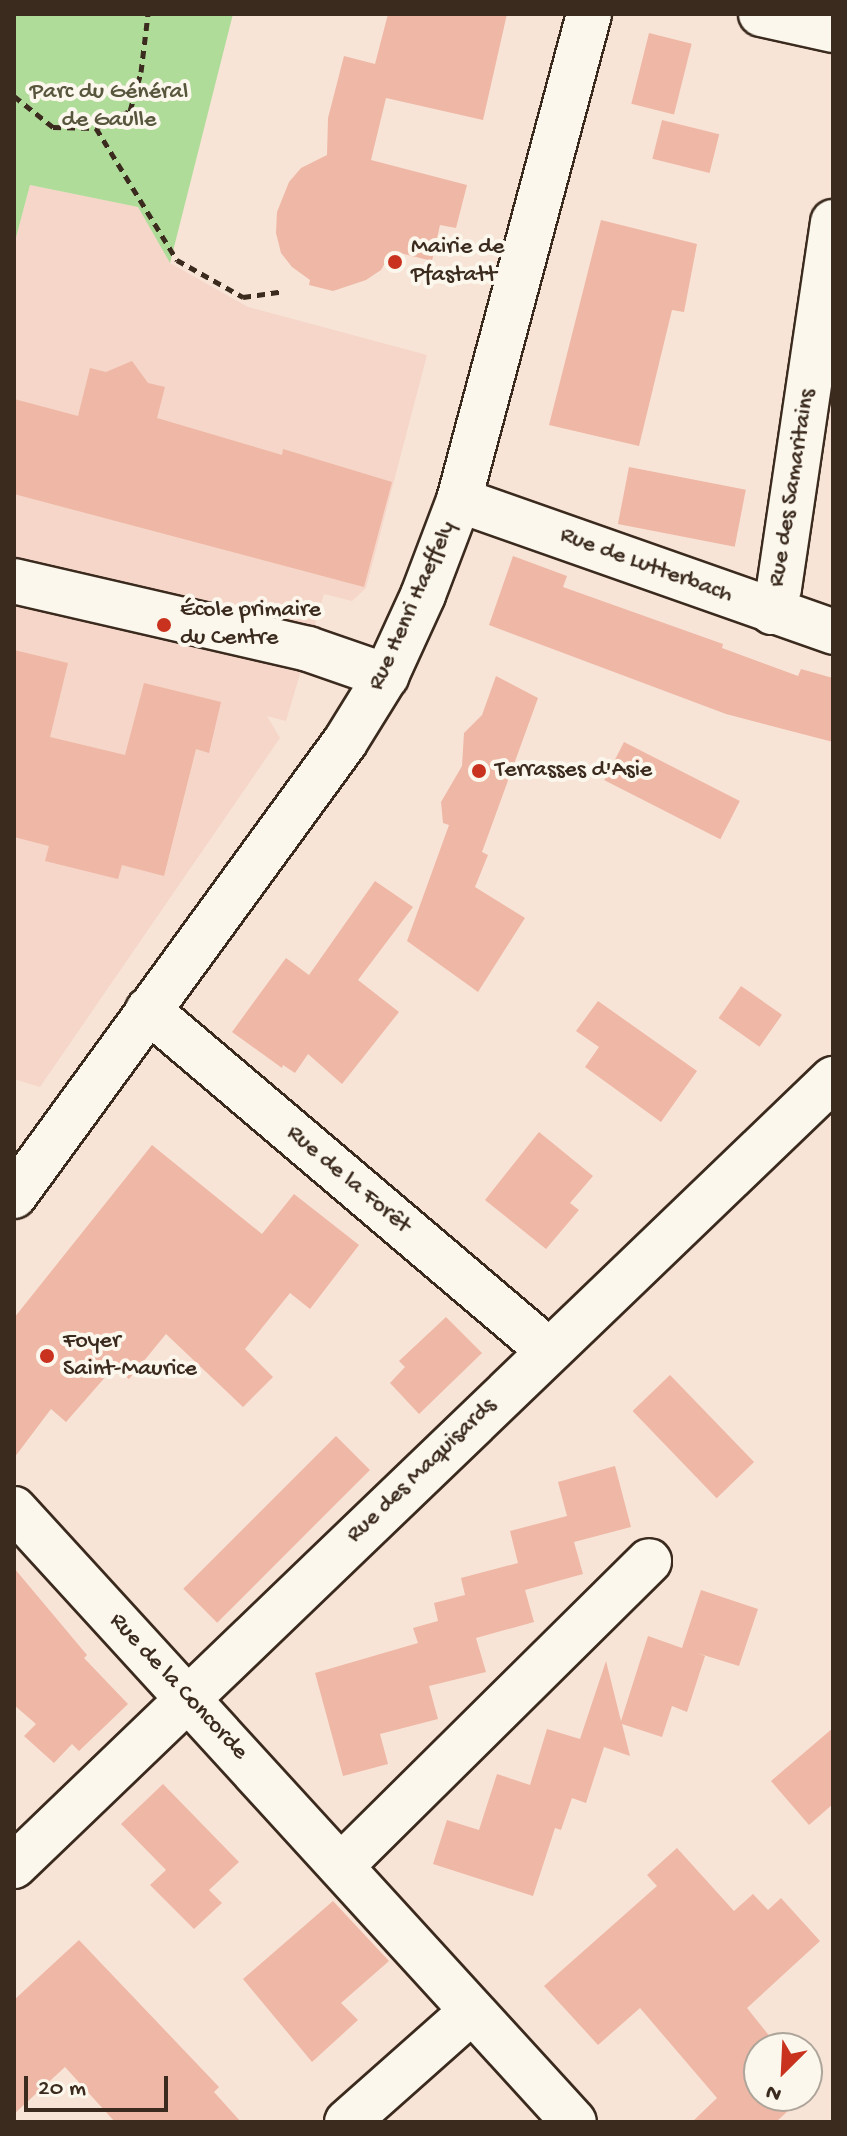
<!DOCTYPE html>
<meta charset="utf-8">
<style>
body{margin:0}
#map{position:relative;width:847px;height:2136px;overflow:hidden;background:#f7e4d7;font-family:"Gochi Hand",sans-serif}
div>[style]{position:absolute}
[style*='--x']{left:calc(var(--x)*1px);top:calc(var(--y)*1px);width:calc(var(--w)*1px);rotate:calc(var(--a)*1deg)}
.built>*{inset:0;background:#f5d6c8}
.green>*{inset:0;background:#b0dc9a}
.building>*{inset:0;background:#efb7a5;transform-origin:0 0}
.path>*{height:5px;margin-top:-2.5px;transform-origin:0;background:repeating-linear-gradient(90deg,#3b2a1e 0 8px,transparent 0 14px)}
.roads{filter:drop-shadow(2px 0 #3b2a1e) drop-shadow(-2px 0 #3b2a1e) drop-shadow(0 2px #3b2a1e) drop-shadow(0 -2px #3b2a1e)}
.minor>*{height:44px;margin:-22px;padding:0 22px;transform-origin:22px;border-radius:22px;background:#fbf7ec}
.dots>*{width:22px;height:22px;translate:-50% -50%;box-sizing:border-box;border:4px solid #fbf7ec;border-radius:50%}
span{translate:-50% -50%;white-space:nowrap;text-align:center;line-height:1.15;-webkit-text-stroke:8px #fbf7ec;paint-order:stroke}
.park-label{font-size:24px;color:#58563d}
.poi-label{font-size:24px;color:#3b2a1e}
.left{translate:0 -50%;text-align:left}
.street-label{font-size:24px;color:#3b2a1e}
.frame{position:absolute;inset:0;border:16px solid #3b2a1e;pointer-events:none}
.north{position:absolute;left:743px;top:2032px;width:80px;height:80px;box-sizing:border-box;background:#fbf7ec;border:2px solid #aea59a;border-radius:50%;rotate:204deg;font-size:22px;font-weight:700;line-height:32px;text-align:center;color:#3b2a1e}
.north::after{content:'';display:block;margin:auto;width:28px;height:36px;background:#c8321e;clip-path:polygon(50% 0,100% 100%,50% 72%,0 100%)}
.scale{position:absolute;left:24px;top:2076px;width:144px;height:36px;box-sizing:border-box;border:4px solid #3b2a1e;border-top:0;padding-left:10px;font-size:24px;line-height:28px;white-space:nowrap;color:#3b2a1e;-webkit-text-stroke:6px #fbf7ec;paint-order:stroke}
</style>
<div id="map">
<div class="built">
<div style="clip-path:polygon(30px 185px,138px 207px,170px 263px,248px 307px,427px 355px,366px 588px,352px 601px,324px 594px,286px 721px,267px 716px,280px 738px,40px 1087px,14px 1079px,14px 245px)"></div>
</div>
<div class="green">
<div style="clip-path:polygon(14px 14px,233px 14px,170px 263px,138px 207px,30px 185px,14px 245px)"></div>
</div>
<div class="building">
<div style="clip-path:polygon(388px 14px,507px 14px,483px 120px,386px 98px,371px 160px,467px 185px,456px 228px,440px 225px,432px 261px,392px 251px,381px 270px,366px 280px,333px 291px,309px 285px,310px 280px,292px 267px,281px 253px,276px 233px,277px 212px,289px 182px,301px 168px,327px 155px,328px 118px,344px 56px,375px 64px)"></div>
<div style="left:649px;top:33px;width:44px;height:73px;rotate:14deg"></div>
<div style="left:662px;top:120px;width:59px;height:40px;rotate:14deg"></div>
<div style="clip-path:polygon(601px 220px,697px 244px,684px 312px,672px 310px,639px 446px,549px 425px)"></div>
<div style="clip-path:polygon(132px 361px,148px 383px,165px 387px,157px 418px,282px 455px,283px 449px,392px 482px,364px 587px,14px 494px,14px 399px,78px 416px,90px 368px,106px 372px)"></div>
<div style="left:629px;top:467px;width:119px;height:58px;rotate:11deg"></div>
<div style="clip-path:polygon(513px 556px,567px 576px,563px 587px,723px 644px,722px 648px,798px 676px,801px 669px,833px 678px,833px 742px,726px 714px,489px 625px)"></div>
<div style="clip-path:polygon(14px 650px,68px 663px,50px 737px,125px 755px,144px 683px,221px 702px,209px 753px,196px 749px,164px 876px,122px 865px,118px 879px,45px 861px,49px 846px,14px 837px)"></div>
<div style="clip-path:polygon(496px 676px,538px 698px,482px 852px,488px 855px,475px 887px,525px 918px,478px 992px,407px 941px,449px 825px,443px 823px,441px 802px,462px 766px,464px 733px,482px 715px)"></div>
<div style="left:624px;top:742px;width:130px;height:43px;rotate:27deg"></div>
<div style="clip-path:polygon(375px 881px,413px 907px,358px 980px,399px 1012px,342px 1084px,308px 1054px,295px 1073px,283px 1065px,282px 1068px,232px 1032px,286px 958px,309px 975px)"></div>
<div style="left:741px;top:986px;width:50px;height:39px;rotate:35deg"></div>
<div style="clip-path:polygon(598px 1001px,697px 1071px,661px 1122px,585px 1067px,599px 1047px,576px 1031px)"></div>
<div style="clip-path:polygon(539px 1132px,593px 1176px,570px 1203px,579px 1210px,546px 1249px,485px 1200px)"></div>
<div style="clip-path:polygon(152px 1145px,262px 1234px,294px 1194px,359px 1245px,310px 1309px,290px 1293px,245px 1349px,273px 1377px,243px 1407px,166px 1334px,129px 1379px,114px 1367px,66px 1422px,51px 1409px,14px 1458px,14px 1318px)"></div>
<div style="clip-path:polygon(446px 1317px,482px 1353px,419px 1414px,390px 1383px,405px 1367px,399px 1361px)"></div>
<div style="left:670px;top:1375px;width:121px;height:52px;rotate:46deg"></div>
<div style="left:336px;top:1436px;width:48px;height:216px;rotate:45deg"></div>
<div style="clip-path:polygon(615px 1466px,631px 1527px,574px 1542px,583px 1574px,525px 1590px,534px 1622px,476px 1638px,486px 1672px,429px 1686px,438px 1719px,380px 1734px,388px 1764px,343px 1776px,315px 1673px,418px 1643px,413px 1628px,438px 1621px,434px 1603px,465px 1595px,461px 1578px,518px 1563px,510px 1531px,567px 1516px,558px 1482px)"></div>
<div style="clip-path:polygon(14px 1568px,87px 1655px,84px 1658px,128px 1704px,79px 1751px,72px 1744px,54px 1763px,24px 1736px,36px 1724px,14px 1705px)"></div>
<div style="clip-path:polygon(701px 1590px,758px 1609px,739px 1666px,697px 1653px,705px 1656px,687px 1712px,672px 1706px,662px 1737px,622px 1724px,630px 1756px,604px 1747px,586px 1803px,572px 1798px,561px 1830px,555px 1828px,533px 1896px,433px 1864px,447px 1820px,479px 1830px,497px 1774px,530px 1785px,547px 1729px,580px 1739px,606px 1661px,621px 1721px,648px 1636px,682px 1648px)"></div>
<div style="clip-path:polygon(833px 1728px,833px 1804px,809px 1825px,771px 1781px)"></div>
<div style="clip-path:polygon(163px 1784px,239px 1862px,209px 1890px,222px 1903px,194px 1929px,150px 1885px,166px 1870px,121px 1824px)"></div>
<div style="clip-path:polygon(677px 1848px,734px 1911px,753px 1894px,768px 1910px,781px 1898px,820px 1941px,747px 2008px,779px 2048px,759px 2048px,759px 2096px,804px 2096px,776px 2122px,692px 2122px,717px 2098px,640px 2008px,598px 2045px,544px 1986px,657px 1886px,647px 1875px)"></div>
<div style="clip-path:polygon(333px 1901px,389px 1961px,341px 2003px,358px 2020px,312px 2062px,243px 1979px)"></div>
<div style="clip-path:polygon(79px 1940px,219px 2087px,214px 2092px,241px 2122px,115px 2122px,65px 2067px,14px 2114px,14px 2000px)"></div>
</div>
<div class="path">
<div style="--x:14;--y:96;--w:50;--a:38.5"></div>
<div style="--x:53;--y:127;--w:43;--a:1.3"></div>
<div style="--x:96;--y:128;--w:38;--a:-27"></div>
<div style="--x:130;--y:111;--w:41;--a:-74.2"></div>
<div style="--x:141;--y:72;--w:58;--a:-83.1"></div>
<div style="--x:96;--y:128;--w:155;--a:58.5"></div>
<div style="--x:177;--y:260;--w:76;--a:29.3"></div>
<div style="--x:243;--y:297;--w:37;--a:-8"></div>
</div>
<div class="roads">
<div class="minor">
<div style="--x:761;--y:14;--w:74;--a:12.5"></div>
<div style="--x:459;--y:500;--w:397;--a:19.4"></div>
<div style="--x:14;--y:581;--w:302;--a:13"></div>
<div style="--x:308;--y:649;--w:83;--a:19.1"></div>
<div style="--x:772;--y:612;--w:25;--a:-74"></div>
<div style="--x:779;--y:588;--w:370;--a:-81.6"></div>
<div style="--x:148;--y:1010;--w:525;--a:40.36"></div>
<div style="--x:14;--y:1196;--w:562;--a:-53.91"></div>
<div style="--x:345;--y:742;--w:78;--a:-58.2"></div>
<div style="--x:386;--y:676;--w:89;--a:-65.4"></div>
<div style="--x:423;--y:595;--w:102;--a:-69.2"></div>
<div style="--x:459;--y:500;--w:503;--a:-75.02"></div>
<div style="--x:14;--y:1509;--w:830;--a:47.59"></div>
<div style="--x:342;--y:1865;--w:432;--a:-44.7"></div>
<div style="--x:14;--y:1866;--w:1136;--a:-43.86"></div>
<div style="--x:347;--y:2122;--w:167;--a:-41.6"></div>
</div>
</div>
<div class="dots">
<div style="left:395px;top:262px;background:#c8321e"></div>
<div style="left:164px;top:625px;background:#c8321e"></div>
<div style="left:479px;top:771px;background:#c8321e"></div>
<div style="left:47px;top:1356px;background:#c8321e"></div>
</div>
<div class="park-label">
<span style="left:109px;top:107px">Parc du Général<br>de Gaulle</span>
</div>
<div class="poi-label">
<span class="left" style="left:411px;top:262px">Mairie de<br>Pfastatt</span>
<span class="left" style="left:180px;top:625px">École primaire<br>du Centre</span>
<span class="left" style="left:495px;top:771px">Terrasses d'Asie</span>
<span class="left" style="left:63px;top:1356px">Foyer<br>Saint-Maurice</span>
</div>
<div class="street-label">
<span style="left:793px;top:488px;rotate:-81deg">Rue des Samaritains</span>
<span style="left:646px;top:566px;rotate:20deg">Rue de Lutterbach</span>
<span style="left:413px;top:606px;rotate:-66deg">Rue Henri Haeffely</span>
<span style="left:348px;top:1180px;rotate:40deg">Rue de la Forêt</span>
<span style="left:422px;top:1471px;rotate:-44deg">Rue des Maquisards</span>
<span style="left:178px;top:1687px;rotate:47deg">Rue de la Concorde</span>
</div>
<div class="frame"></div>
<div class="north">N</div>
<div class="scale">20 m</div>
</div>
